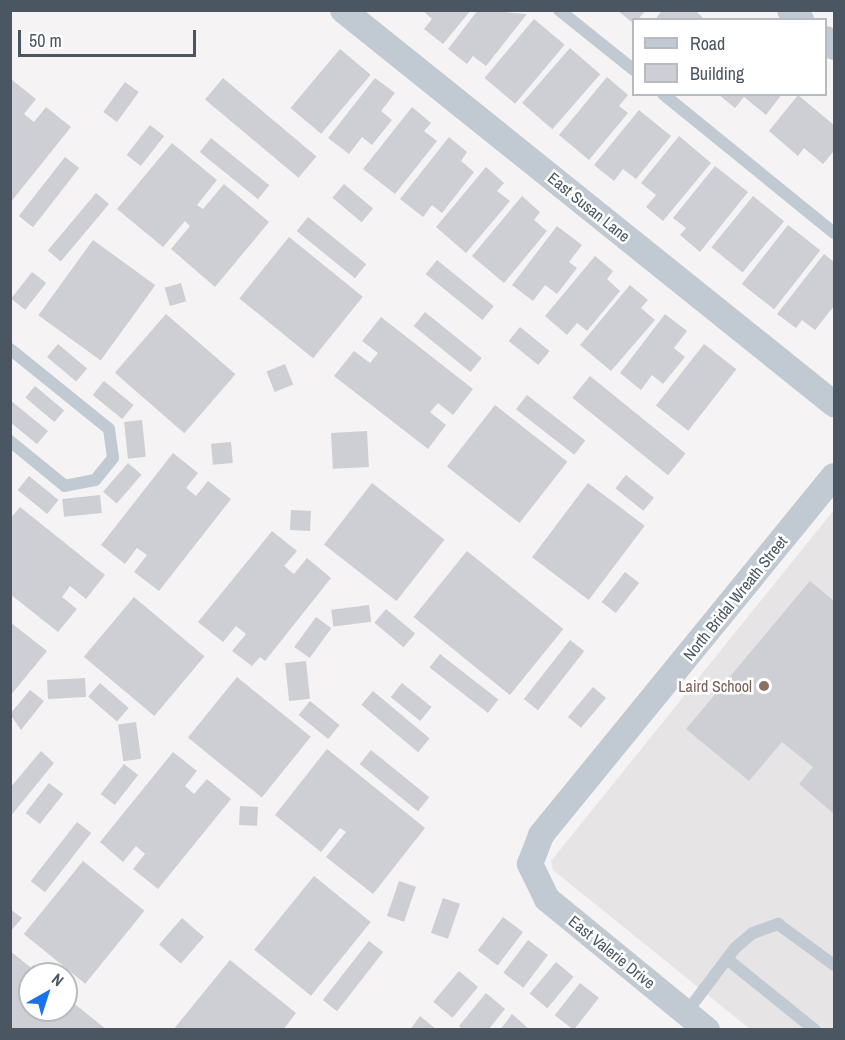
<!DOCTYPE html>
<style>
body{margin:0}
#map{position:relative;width:845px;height:1040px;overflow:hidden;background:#f5f3f3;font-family:"Archivo Narrow",sans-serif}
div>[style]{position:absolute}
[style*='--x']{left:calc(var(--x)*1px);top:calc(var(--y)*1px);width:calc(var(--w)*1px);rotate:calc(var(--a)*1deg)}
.education>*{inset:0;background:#e6e4e5}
.building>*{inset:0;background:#cdcfd5;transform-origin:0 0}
.service>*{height:12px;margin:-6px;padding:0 6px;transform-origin:6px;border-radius:6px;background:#c1cad2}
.minor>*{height:26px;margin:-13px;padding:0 13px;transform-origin:13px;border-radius:13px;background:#c1cad2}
.dots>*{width:16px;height:16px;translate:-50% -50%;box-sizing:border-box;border:3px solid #fff;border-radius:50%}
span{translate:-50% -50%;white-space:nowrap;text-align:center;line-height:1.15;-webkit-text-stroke:5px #fff;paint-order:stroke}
.street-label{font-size:16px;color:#4a5661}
.education-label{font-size:16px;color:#785e54}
.right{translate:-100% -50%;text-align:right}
.frame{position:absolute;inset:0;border:12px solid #4a5661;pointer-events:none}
.legend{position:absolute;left:632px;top:18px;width:195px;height:78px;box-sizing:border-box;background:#fff;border:2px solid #b7bbc0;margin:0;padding:8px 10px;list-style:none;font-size:18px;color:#4a5661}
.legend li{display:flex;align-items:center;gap:12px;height:30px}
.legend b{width:30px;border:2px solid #b7bbc0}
.north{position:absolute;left:18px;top:962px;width:60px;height:60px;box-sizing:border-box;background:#fff;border:2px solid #b7bbc0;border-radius:50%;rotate:39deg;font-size:16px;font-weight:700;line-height:24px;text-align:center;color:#4a5661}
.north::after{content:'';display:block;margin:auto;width:21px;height:27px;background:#1a73e8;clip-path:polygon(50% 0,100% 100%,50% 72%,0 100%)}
.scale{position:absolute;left:18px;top:30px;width:178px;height:27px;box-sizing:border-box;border:3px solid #4a5661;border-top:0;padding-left:8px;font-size:18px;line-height:21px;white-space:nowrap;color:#4a5661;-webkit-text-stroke:4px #fff;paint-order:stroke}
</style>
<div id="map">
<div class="education">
<div style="clip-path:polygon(834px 510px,834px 1029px,750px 1029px,553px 870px,551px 861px)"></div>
</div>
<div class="building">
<div style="clip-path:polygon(422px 10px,471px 10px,443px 44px,424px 29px,432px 19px)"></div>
<div style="clip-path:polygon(478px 10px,527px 14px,486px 66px,473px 56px,467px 64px,448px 49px)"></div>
<div style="clip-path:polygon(617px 10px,646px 10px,634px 24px)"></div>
<div style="clip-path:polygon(662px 10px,695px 10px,705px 20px,655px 20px)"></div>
<div style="left:534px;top:19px;width:40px;height:77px;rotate:40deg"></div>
<div style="left:570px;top:48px;width:40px;height:73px;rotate:41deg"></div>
<div style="left:340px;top:49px;width:40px;height:77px;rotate:40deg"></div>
<div style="clip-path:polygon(607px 77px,628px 95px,619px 106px,628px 113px,589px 160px,559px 135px)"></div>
<div style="left:223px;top:78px;width:122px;height:28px;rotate:40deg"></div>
<div style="clip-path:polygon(375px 78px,395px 93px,381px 111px,392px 120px,372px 145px,362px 137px,349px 154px,328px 138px)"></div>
<div style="clip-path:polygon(12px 80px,36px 99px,24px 114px,34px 122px,46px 107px,71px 127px,10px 203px)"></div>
<div style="left:125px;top:82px;width:17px;height:37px;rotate:36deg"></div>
<div style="clip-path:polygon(718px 94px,782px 94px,766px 115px,744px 97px,735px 108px)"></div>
<div style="clip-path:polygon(798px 95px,834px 125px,834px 151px,823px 164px,804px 148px,798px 156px,769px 131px)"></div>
<div style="clip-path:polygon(412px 107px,431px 123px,424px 131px,437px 141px,395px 194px,363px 169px)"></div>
<div style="clip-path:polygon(639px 110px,671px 136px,636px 179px,623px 169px,614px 181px,594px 165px)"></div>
<div style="left:150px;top:125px;width:18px;height:38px;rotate:38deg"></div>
<div style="clip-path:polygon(679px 136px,711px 163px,663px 221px,646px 207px,656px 195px,641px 183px)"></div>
<div style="clip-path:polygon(449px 137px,467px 152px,461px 161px,474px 172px,442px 213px,432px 205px,423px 217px,400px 199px)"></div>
<div style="left:211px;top:138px;width:75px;height:18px;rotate:39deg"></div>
<div style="clip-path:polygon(172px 143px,217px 180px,197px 205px,203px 209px,224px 184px,269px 222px,215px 287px,171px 249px,190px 226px,185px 221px,163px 247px,117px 209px)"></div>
<div style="left:65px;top:157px;width:18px;height:75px;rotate:38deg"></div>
<div style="clip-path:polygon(715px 166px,748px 192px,700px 252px,680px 235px,686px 228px,673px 218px)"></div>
<div style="clip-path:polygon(486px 167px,504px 183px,497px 191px,510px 201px,466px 253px,436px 227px)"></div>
<div style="left:344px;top:184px;width:38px;height:18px;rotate:40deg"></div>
<div style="left:96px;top:193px;width:17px;height:75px;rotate:40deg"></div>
<div style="clip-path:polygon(522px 196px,540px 212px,534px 220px,547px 231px,504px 283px,472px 256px)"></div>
<div style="left:753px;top:196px;width:40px;height:66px;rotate:39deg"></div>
<div style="left:308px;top:217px;width:75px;height:18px;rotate:39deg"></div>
<div style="left:788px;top:225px;width:41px;height:75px;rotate:38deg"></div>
<div style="clip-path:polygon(557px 226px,582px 245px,569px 262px,577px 268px,557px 294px,545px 285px,533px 301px,512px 285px)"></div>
<div style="left:289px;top:237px;width:95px;height:79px;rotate:39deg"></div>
<div style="left:93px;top:240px;width:77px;height:93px;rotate:36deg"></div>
<div style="clip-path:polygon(824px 254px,834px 262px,834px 306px,815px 330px,802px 320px,796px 328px,777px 314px)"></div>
<div style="clip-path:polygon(595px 256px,613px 271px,607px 279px,620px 291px,587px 331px,577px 323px,567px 335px,545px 316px)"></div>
<div style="left:437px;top:260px;width:73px;height:18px;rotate:39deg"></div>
<div style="left:32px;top:272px;width:18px;height:34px;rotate:38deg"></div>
<div style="left:181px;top:283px;width:19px;height:17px;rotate:74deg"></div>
<div style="clip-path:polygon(630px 285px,648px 300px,641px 308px,655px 320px,611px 371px,580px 345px)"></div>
<div style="left:425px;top:312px;width:73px;height:18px;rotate:39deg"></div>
<div style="left:166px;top:314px;width:92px;height:78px;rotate:41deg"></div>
<div style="clip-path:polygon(665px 314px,687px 331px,674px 348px,685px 357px,663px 384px,652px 375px,641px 390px,620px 373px)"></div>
<div style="clip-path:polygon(381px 317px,473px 389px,453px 415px,438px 403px,430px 412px,446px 425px,428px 449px,334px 376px,354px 351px,370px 363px,378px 353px,362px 341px)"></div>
<div style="left:520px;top:327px;width:38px;height:18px;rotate:39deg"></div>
<div style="left:58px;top:344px;width:38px;height:17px;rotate:40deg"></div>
<div style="left:704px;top:344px;width:41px;height:78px;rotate:38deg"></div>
<div style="left:285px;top:364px;width:22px;height:20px;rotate:68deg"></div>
<div style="left:590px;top:376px;width:123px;height:28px;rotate:39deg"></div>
<div style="left:104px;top:381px;width:38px;height:18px;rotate:39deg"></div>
<div style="left:35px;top:386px;width:38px;height:15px;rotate:40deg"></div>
<div style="left:527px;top:395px;width:74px;height:18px;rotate:38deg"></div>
<div style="clip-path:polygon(10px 400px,48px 431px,37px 444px,10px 422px)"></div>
<div style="left:495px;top:405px;width:92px;height:78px;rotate:38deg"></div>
<div style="left:142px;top:420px;width:37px;height:18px;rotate:84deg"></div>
<div style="left:367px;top:431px;width:36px;height:36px;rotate:87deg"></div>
<div style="left:231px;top:442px;width:21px;height:20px;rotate:85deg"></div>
<div style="clip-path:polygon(173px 453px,198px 473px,186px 488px,196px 496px,208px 481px,231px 499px,159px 591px,134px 572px,147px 555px,137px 548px,125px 564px,101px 545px)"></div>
<div style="left:128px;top:463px;width:18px;height:38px;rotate:41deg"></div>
<div style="left:626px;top:475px;width:36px;height:17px;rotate:39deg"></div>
<div style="left:29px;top:476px;width:38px;height:18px;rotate:39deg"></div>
<div style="left:372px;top:483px;width:92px;height:78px;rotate:38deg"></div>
<div style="left:588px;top:483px;width:71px;height:93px;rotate:37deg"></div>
<div style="left:100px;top:495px;width:18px;height:38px;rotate:84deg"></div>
<div style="clip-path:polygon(20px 507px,105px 575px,86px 599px,70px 586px,62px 597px,77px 609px,58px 632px,10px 594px,10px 519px)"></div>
<div style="left:291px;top:510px;width:20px;height:20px;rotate:3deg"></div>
<div style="clip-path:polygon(272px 531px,297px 551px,284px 566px,294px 574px,307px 558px,331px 578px,265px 661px,260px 657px,252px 666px,232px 651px,246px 634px,236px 626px,223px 642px,198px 622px)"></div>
<div style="left:467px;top:551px;width:124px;height:85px;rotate:39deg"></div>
<div style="left:625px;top:572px;width:18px;height:38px;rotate:38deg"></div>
<div style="clip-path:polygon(810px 581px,834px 601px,834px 814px,799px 784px,813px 767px,782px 742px,749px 781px,686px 729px)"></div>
<div style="left:134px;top:597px;width:92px;height:78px;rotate:40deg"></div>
<div style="left:369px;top:605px;width:17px;height:38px;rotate:83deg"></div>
<div style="left:386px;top:609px;width:38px;height:18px;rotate:40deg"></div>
<div style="left:316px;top:617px;width:19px;height:37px;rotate:36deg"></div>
<div style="clip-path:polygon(10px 622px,47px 651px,10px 696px)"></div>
<div style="left:570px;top:640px;width:18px;height:75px;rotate:38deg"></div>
<div style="left:440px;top:654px;width:74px;height:17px;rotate:38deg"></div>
<div style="left:306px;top:661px;width:38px;height:21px;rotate:84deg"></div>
<div style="left:237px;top:677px;width:95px;height:78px;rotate:39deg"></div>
<div style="left:85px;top:678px;width:19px;height:38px;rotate:87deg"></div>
<div style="left:100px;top:683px;width:38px;height:18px;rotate:41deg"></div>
<div style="left:402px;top:683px;width:38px;height:18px;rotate:39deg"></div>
<div style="left:593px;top:687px;width:17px;height:39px;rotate:40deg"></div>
<div style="clip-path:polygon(30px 690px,44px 701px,21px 730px,10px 714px)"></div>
<div style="left:373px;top:691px;width:74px;height:18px;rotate:40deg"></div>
<div style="left:310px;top:701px;width:38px;height:18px;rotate:39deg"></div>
<div style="left:136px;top:722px;width:37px;height:18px;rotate:82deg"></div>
<div style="clip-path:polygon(327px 749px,425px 828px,373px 894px,326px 857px,346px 832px,340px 828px,321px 852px,275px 815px)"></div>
<div style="left:371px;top:750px;width:75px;height:18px;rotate:39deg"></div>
<div style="clip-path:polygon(41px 751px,54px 763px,10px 817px,10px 788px)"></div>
<div style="clip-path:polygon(173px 752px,197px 771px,185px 786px,194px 794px,207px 779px,231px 799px,158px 889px,133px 869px,145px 854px,136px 846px,123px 862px,100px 842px)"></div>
<div style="left:124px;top:764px;width:18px;height:38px;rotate:38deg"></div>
<div style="left:49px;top:783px;width:18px;height:38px;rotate:38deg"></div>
<div style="left:240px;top:806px;width:18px;height:19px;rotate:3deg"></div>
<div style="left:77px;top:822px;width:18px;height:75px;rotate:38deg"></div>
<div style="left:83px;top:861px;width:79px;height:94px;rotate:39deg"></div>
<div style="left:314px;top:876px;width:73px;height:95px;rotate:39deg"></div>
<div style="left:399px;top:881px;width:18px;height:37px;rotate:19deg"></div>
<div style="left:443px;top:898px;width:18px;height:37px;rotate:19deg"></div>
<div style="clip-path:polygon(10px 909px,22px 918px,10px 932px)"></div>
<div style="left:503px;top:917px;width:25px;height:42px;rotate:37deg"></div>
<div style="left:182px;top:918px;width:29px;height:35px;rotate:41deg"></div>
<div style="left:528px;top:940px;width:25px;height:41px;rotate:37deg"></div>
<div style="left:369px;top:941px;width:18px;height:75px;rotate:38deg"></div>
<div style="clip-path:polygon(10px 951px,39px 974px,30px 974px,30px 1010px,66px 1010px,66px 997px,107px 1030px,10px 1030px)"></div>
<div style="clip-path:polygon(230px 960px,296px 1013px,283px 1030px,173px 1030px)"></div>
<div style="left:556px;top:962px;width:23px;height:41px;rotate:40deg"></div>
<div style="left:459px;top:971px;width:25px;height:40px;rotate:40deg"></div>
<div style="left:580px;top:983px;width:24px;height:41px;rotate:38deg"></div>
<div style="clip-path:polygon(486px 993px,505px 1009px,488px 1030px,463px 1030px,459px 1026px)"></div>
<div style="clip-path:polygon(512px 1014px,530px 1030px,500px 1030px)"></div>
<div style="clip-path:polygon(420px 1016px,437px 1030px,410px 1030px)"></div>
</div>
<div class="service">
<div style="--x:559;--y:10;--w:96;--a:38.7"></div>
<div style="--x:663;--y:94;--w:220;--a:39.1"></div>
<div style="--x:10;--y:349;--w:127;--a:38.9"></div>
<div style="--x:109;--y:429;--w:29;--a:82"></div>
<div style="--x:113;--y:458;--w:28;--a:129"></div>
<div style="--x:95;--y:480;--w:31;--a:169"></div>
<div style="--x:65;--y:486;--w:71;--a:-140.7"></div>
<div style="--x:727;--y:959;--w:113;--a:38.9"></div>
<div style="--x:686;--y:1013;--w:81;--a:-53"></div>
<div style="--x:735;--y:948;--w:23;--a:-40"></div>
<div style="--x:753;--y:933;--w:27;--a:-20"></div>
<div style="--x:778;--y:924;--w:69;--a:36.2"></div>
</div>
<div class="minor">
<div style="--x:343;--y:10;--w:630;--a:38.75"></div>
<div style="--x:790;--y:10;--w:15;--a:42"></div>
<div style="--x:826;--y:39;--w:11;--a:45"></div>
<div style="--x:707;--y:1030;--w:207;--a:-140.7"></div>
<div style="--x:547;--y:899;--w:39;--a:-116"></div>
<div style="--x:530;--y:864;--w:31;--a:-69"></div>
<div style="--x:541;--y:835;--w:463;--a:-50.8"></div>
</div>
<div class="dots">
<div style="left:764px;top:686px;background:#8d6e63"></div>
</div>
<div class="street-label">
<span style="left:589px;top:207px;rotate:39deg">East Susan Lane</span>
<span style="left:735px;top:598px;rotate:-51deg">North Bridal Wreath Street</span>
<span style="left:612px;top:952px;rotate:39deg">East Valerie Drive</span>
</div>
<div class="education-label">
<span class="right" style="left:752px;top:686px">Laird School</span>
</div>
<div class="frame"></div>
<ul class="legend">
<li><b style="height:8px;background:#c1cad2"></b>Road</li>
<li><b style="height:16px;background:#cdcfd5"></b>Building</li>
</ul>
<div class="north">N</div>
<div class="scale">50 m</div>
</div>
